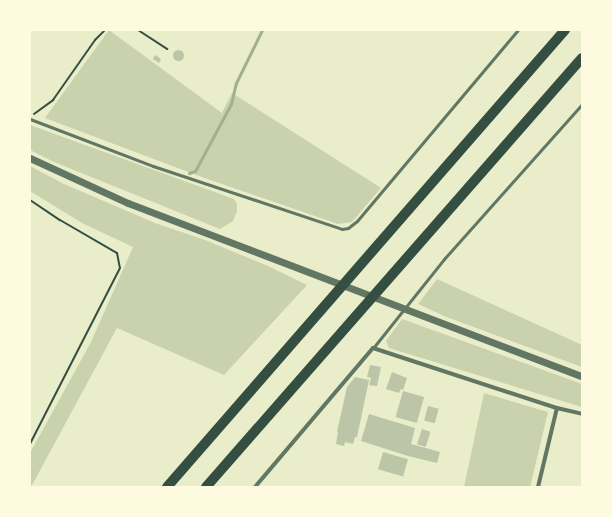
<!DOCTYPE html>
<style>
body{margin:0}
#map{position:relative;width:612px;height:517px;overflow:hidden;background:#e9edc9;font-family:Bitter,serif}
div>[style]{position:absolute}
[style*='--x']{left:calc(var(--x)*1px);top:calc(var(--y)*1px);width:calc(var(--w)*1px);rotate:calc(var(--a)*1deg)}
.green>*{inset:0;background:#cad2ad}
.stream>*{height:3px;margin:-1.5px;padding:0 1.5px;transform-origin:1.5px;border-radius:1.5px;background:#a3b18a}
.building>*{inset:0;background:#bcc5a7;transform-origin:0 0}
.round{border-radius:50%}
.path>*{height:2px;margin:-1px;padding:0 1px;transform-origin:1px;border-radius:1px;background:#344e41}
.service>*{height:3px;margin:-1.5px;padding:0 1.5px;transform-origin:1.5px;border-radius:1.5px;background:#617663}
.minor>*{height:4px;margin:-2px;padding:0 2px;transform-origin:2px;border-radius:2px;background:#617663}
.tertiary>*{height:7px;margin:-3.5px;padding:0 3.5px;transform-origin:3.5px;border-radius:3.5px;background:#617663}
.motorway>*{height:10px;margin:-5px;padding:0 5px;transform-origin:5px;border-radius:5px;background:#344e41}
span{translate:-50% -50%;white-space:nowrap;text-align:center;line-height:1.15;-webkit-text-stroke:3px #fefae0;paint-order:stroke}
.frame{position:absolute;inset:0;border:31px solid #fefae0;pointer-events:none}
</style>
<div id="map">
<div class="green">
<div style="clip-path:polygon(109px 30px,222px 113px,232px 93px,381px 188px,352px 222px,338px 224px,199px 176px,45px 118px)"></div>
<div style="clip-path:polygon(30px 125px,234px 199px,237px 204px,237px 211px,233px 221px,220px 229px,54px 162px,30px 150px)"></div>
<div style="clip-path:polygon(30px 166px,64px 184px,155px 223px,205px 240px,268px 266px,307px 285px,224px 375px,117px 328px,31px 487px,30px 453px,91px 342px,133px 247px,82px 223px,30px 191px)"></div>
<div style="clip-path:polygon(437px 279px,582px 345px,582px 367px,444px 316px,418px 304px)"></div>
<div style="clip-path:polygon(402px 319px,582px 384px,582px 407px,389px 348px,386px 341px)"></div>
<div style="clip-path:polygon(484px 393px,548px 412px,530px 487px,464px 487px)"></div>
</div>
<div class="stream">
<div style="--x:189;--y:173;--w:6;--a:-18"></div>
<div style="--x:195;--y:171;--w:76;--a:-61.8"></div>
<div style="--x:231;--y:104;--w:22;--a:-77"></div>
<div style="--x:236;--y:83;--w:59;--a:-63.9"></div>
</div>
<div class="building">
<div class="round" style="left:172.5px;top:49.5px;width:11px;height:11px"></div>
<div style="clip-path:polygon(155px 55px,161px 59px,159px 63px,153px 59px)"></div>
<div style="clip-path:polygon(370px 365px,381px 367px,377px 386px,369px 385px,371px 378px,367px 377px)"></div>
<div style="clip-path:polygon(392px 372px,407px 378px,403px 390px,401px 389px,399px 393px,386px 389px)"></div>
<div style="clip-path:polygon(355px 377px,369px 380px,357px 437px,355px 437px,353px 444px,345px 442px,344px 446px,336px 444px,338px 432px,337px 432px,347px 387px)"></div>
<div style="left:403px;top:391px;width:22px;height:27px;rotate:16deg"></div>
<div style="left:428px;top:406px;width:11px;height:15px;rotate:15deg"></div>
<div style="clip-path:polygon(369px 414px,415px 428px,411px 444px,440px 452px,437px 463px,408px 456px,361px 441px)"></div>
<div style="left:422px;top:429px;width:9px;height:16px;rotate:18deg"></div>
<div style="left:383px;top:452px;width:26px;height:18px;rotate:16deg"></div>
</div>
<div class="path">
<div style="--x:138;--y:30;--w:35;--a:33"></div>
<div style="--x:34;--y:114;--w:24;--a:-36"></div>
<div style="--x:53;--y:100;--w:73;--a:-55"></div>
<div style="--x:95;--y:40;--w:14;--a:-45"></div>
<div style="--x:30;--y:200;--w:36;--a:34"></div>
<div style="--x:60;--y:220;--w:66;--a:30.1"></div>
<div style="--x:117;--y:253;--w:15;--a:79"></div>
<div style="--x:120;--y:268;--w:198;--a:117.1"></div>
</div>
<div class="service">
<div style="--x:30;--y:119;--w:132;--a:20.9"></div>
<div style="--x:153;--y:166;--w:199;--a:18.4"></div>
<div style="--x:342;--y:229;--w:6;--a:-9"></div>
<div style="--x:348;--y:228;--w:11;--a:-38"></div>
<div style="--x:357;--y:221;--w:250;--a:-49.9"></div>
<div style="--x:373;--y:348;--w:114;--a:-51.4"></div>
<div style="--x:444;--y:259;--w:208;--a:-48.3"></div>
</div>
<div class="minor">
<div style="--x:255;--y:487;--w:182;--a:-49.7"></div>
<div style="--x:373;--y:348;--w:194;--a:18.1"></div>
<div style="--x:557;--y:408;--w:26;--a:13"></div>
<div style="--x:538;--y:487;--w:81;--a:-76.5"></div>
</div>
<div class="tertiary">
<div style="--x:30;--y:158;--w:108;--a:24.7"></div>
<div style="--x:128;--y:203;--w:486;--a:20.9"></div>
</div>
<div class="motorway">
<div style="--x:167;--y:487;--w:606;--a:-48.95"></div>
<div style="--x:206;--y:487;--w:570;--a:-48.77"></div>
</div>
<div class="frame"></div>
</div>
